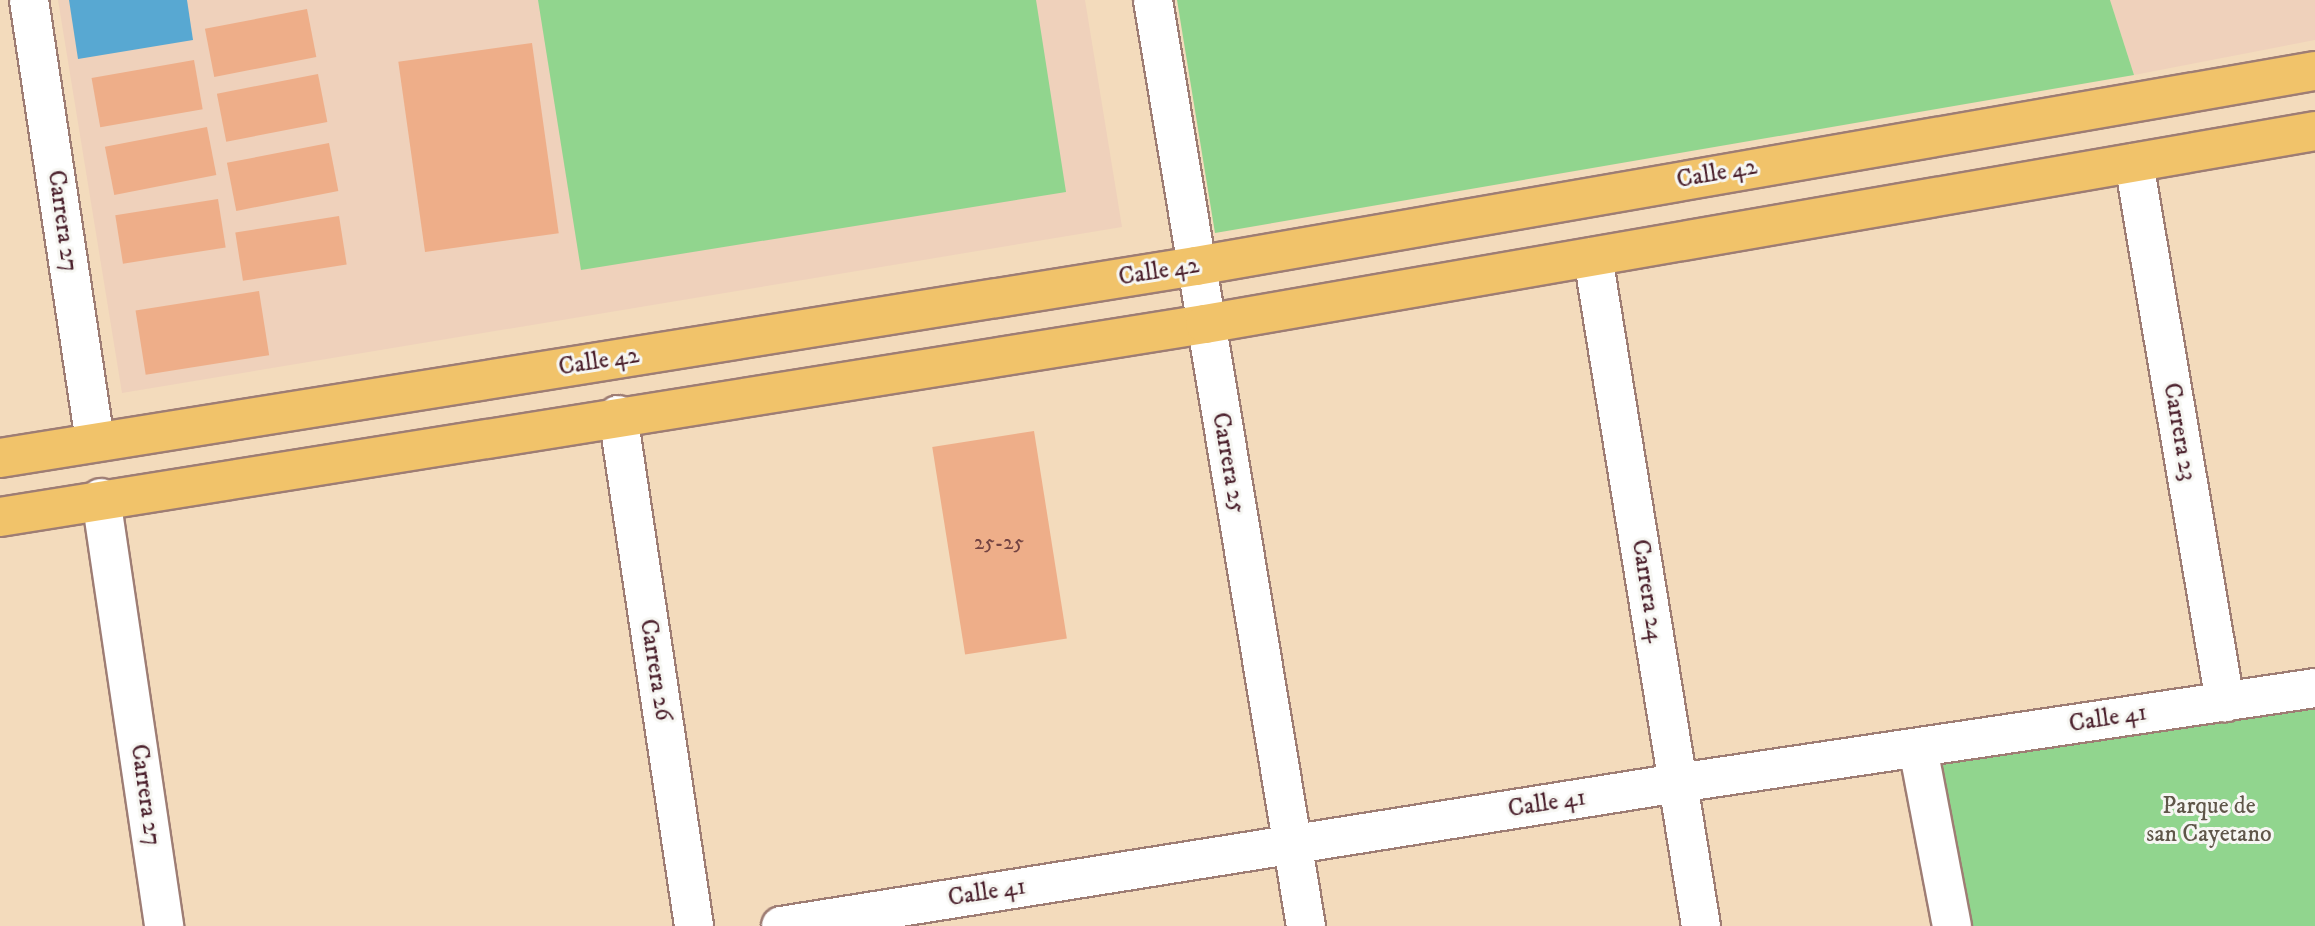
<!DOCTYPE html>
<style>
body{margin:0}
#map{position:relative;width:2315px;height:926px;overflow:hidden;background:#f3dbbc;font-family:"IM FELL DW Pica",serif}
div>[style]{position:absolute}
[style*='--x']{left:calc(var(--x)*1px);top:calc(var(--y)*1px);width:calc(var(--w)*1px);rotate:calc(var(--a)*1deg)}
.built>*{inset:0;background:#efd1bb}
.green>*{inset:0;background:#91d58e}
.water>*{inset:0;background:#58a8d2}
.building>*{inset:0;background:#eeae89;transform-origin:0 0}
.roads{filter:drop-shadow(2px 0 #9e7d74) drop-shadow(-2px 0 #9e7d74) drop-shadow(0 2px #9e7d74) drop-shadow(0 -2px #9e7d74)}
.minor>*{height:38px;margin:-19px;padding:0 19px;transform-origin:19px;border-radius:19px;background:#fff}
.major>*{height:38px;margin:-19px;padding:0 19px;transform-origin:19px;border-radius:19px;background:#f1c36a}
span{translate:-50% -50%;white-space:nowrap;text-align:center;line-height:1.15;-webkit-text-stroke:6px #f6f6f2;paint-order:stroke}
.number-label{font-size:21px;color:#734342}
.number-label span{-webkit-text-stroke-width:0}
.street-label{font-size:24px;color:#4a1f2b}
.park-label{font-size:24px;color:#5f5649}
</style>
<div id="map">
<div class="built">
<div style="clip-path:polygon(58px 0,1085px 0,1122px 227px,122px 393px)"></div>
<div style="clip-path:polygon(2110px 0,2315px 0,2315px 40px,2134px 75px)"></div>
</div>
<div class="green">
<div style="clip-path:polygon(538px 0,1036px 0,1066px 192px,581px 270px)"></div>
<div style="clip-path:polygon(1177px 0,2110px 0,2134px 75px,1215px 233px)"></div>
<div style="clip-path:polygon(2315px 706px,2315px 926px,1960px 926px,1926px 761px)"></div>
</div>
<div class="water">
<div style="clip-path:polygon(69px 0,187px 0,193px 40px,78px 59px)"></div>
</div>
<div class="building">
<div style="left:307px;top:9px;width:49px;height:104px;rotate:79deg"></div>
<div style="left:532px;top:43px;width:192px;height:135px;rotate:82deg"></div>
<div style="left:194px;top:60px;width:50px;height:104px;rotate:80deg"></div>
<div style="left:318px;top:74px;width:49px;height:103px;rotate:79deg"></div>
<div style="left:207px;top:127px;width:49px;height:104px;rotate:79deg"></div>
<div style="left:329px;top:143px;width:49px;height:104px;rotate:79deg"></div>
<div style="left:218px;top:199px;width:49px;height:104px;rotate:81deg"></div>
<div style="left:339px;top:216px;width:49px;height:105px;rotate:81deg"></div>
<div style="left:259px;top:291px;width:65px;height:125px;rotate:81deg"></div>
<div style="left:1034px;top:431px;width:210px;height:103px;rotate:81deg"></div>
</div>
<div class="roads">
<div class="minor">
<div style="--x:29;--y:0;--w:447;--a:81.5"></div>
<div style="--x:1153;--y:0;--w:939;--a:80.62"></div>
<div style="--x:2134;--y:163;--w:547;--a:80.42"></div>
<div style="--x:1593;--y:257;--w:678;--a:80.83"></div>
<div style="--x:618;--y:415;--w:517;--a:81.54"></div>
<div style="--x:101;--y:498;--w:433;--a:81.6"></div>
<div style="--x:1918;--y:748;--w:181;--a:79.2"></div>
<div style="--x:781;--y:926;--w:908;--a:-9.06"></div>
<div style="--x:1678;--y:783;--w:644;--a:-8.48"></div>
</div>
<div class="major">
<div style="--x:0;--y:458;--w:1211;--a:-9.12"></div>
<div style="--x:1196;--y:266;--w:1136;--a:-9.89"></div>
<div style="--x:0;--y:517;--w:1220;--a:-9.1"></div>
<div style="--x:1205;--y:324;--w:1127;--a:-9.86"></div>
</div>
</div>
<div class="number-label">
<span style="left:999px;top:543px">25-25</span>
</div>
<div class="street-label">
<span style="left:1717px;top:174px;rotate:-10deg">Calle 42</span>
<span style="left:62px;top:221px;rotate:82deg">Carrera 27</span>
<span style="left:1159px;top:272px;rotate:-9deg">Calle 42</span>
<span style="left:599px;top:362px;rotate:-9deg">Calle 42</span>
<span style="left:2179px;top:432px;rotate:80deg">Carrera 23</span>
<span style="left:1228px;top:463px;rotate:80deg">Carrera 25</span>
<span style="left:1647px;top:591px;rotate:81deg">Carrera 24</span>
<span style="left:655px;top:670px;rotate:81deg">Carrera 26</span>
<span style="left:2108px;top:719px;rotate:-9deg">Calle 41</span>
<span style="left:145px;top:795px;rotate:82deg">Carrera 27</span>
<span style="left:1547px;top:804px;rotate:-9deg">Calle 41</span>
<span style="left:987px;top:893px;rotate:-9deg">Calle 41</span>
</div>
<div class="park-label">
<span style="left:2209px;top:821px">Parque de<br>san Cayetano</span>
</div>
</div>
